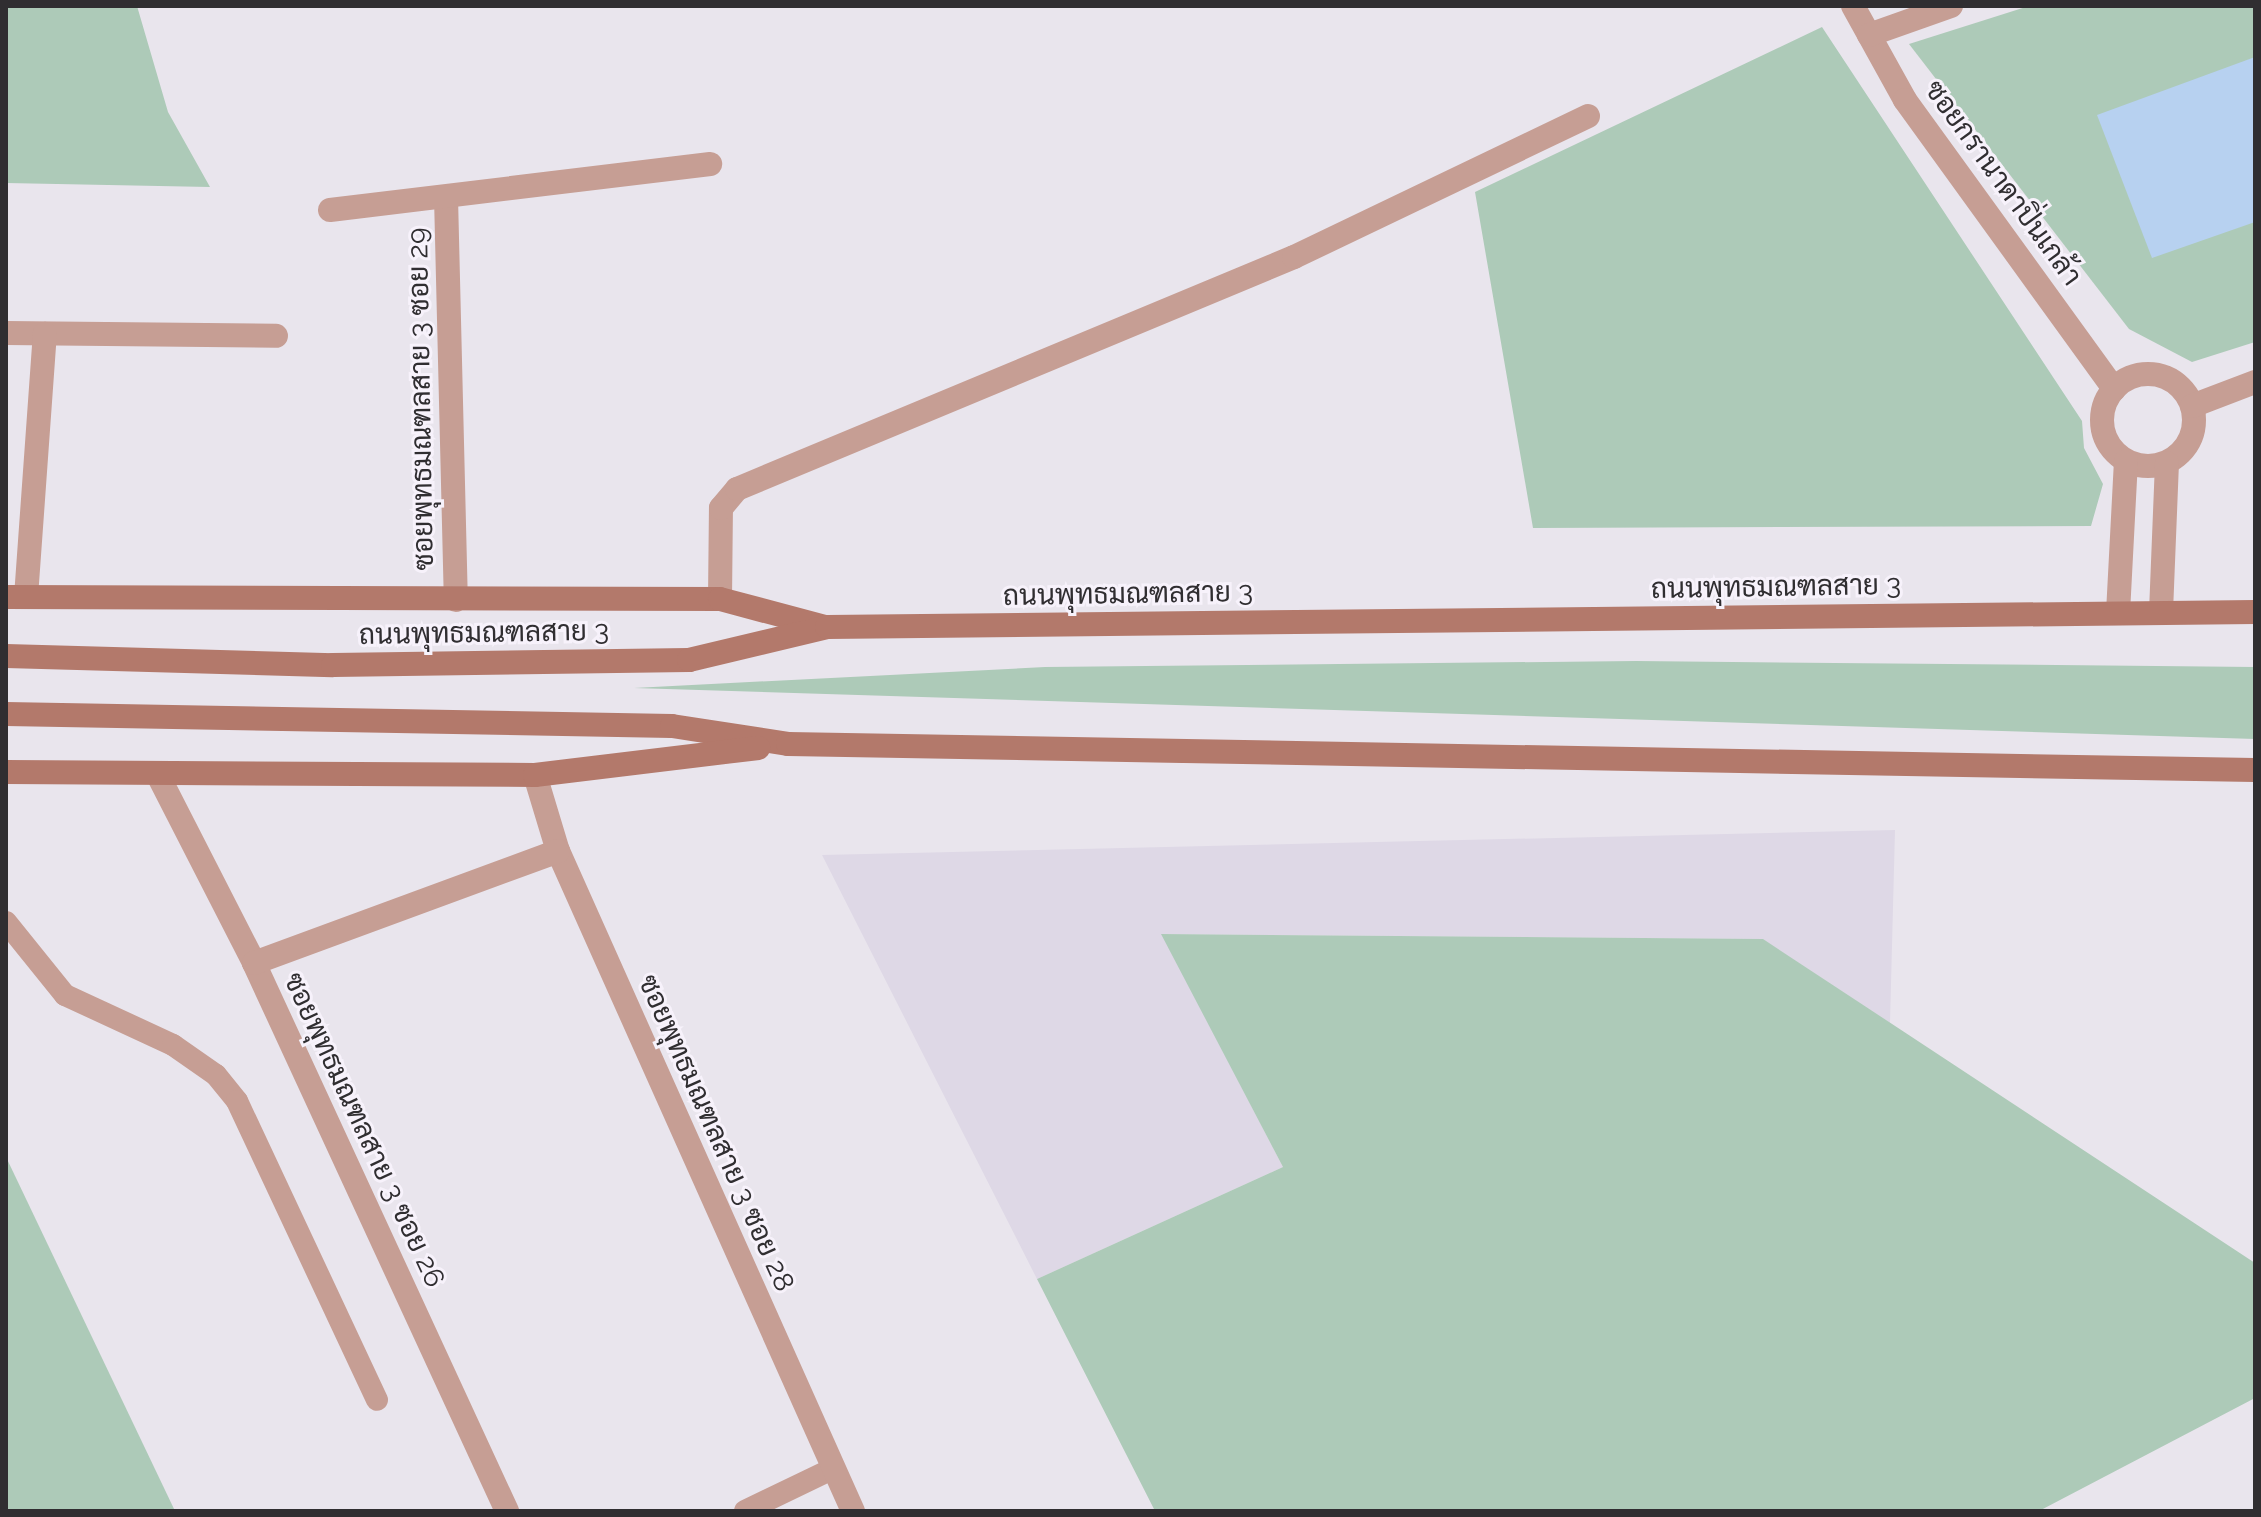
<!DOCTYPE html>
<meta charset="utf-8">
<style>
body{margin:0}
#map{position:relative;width:2261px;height:1517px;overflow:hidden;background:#e9e5ed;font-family:Raleway,Sarabun,sans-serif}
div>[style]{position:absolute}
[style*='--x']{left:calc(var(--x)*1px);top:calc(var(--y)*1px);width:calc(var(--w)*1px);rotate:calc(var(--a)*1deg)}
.built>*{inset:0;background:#ded8e6}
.green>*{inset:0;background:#adcab8}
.water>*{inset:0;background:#b7d1f0}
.lane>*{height:22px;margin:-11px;padding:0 11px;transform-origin:11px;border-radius:11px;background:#c69e94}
.street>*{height:24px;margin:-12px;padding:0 12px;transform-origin:12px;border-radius:12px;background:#c69e94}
.street>.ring{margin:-12px;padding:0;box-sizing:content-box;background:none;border:24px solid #c69e94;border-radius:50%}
.secondary>*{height:24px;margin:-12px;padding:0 12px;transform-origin:12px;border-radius:12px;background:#b3796b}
span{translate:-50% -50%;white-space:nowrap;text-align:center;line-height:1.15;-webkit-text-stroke:6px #f7f2fb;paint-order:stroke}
.street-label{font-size:28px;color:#302e31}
.frame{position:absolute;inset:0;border:8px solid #302e31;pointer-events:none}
</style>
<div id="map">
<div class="built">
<div style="clip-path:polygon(1895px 830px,1890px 1023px,1762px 939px,1162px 934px,1283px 1167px,1037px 1279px,822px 855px)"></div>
</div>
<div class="green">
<div style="clip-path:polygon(6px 6px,137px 6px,168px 112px,210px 187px,6px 183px)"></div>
<div style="clip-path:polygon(2029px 6px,2255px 6px,2255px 342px,2192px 362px,2129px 329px,1909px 44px)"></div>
<div style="clip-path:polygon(1822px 27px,2082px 421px,2084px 448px,2103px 484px,2091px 526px,1533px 528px,1475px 192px)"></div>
<div style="clip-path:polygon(1636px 661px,2255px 667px,2255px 739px,634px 688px,1045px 667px)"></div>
<div style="clip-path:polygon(1161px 934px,1763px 939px,2255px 1263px,2255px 1398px,2039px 1511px,1155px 1511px,1037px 1279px,1283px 1167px)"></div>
<div style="clip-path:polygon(6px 1157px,175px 1511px,6px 1511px)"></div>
</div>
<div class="water">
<div style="clip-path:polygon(2255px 57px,2255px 222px,2152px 258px,2097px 115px)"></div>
</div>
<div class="lane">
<div style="--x:6;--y:922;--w:94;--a:51.1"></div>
<div style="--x:65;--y:995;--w:119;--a:24.8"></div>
<div style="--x:173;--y:1045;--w:52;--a:34.9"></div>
<div style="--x:216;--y:1075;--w:33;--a:51"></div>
<div style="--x:237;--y:1101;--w:330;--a:64.9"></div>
<div style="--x:745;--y:1511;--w:97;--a:-25.8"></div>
</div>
<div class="street">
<div style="--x:1853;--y:6;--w:107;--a:61"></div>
<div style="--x:1905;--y:100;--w:357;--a:54.1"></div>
<div style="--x:1869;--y:35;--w:87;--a:-19.5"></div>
<div style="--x:446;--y:197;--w:403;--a:88.6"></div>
<div style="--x:330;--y:210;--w:383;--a:-6.9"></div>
<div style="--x:6;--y:333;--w:270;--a:0.6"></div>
<div class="ring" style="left:2102px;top:374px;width:68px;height:68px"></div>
<div style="--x:2192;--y:406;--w:67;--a:-20.9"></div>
<div style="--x:26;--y:597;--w:264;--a:-85.9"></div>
<div style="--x:720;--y:599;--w:91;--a:-89.4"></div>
<div style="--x:721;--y:508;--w:25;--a:-50"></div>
<div style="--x:737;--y:489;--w:603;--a:-22.61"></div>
<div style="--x:1294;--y:257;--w:326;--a:-25.6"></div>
<div style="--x:2161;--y:612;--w:149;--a:-87.7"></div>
<div style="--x:2118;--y:613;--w:152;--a:-87"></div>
<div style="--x:535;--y:775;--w:79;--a:73.2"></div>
<div style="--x:558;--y:851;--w:723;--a:65.92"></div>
<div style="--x:159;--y:777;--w:209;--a:62.9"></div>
<div style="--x:254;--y:963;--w:604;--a:65.22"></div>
<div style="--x:254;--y:963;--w:324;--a:-20.2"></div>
</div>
<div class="secondary">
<div style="--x:6;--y:597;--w:714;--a:0.16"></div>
<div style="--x:720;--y:599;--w:109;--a:14.9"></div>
<div style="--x:6;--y:656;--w:327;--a:1.6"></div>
<div style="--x:333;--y:665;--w:356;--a:-0.8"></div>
<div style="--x:689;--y:660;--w:142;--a:-13.4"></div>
<div style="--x:827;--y:627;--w:1428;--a:-0.6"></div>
<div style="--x:6;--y:714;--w:666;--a:1.03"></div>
<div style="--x:672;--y:726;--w:117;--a:8.8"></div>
<div style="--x:788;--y:744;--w:1467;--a:1.02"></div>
<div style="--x:6;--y:772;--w:529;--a:0.32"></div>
<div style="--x:535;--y:775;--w:225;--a:-6.9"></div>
</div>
<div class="street-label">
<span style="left:2003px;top:183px;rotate:54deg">ซอยกรานาดาปิ่นเกล้า</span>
<span style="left:421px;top:399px;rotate:-91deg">ซอยพุทธมณฑลสาย 3 ซอย 29</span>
<span style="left:1776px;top:587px;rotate:-1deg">ถนนพุทธมณฑลสาย 3</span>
<span style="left:1128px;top:594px;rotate:-1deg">ถนนพุทธมณฑลสาย 3</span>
<span style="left:484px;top:633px;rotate:-1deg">ถนนพุทธมณฑลสาย 3</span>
<span style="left:364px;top:1130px;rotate:65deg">ซอยพุทธมณฑลสาย 3 ซอย 26</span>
<span style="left:716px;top:1133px;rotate:66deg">ซอยพุทธมณฑลสาย 3 ซอย 28</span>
</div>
<div class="frame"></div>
</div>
